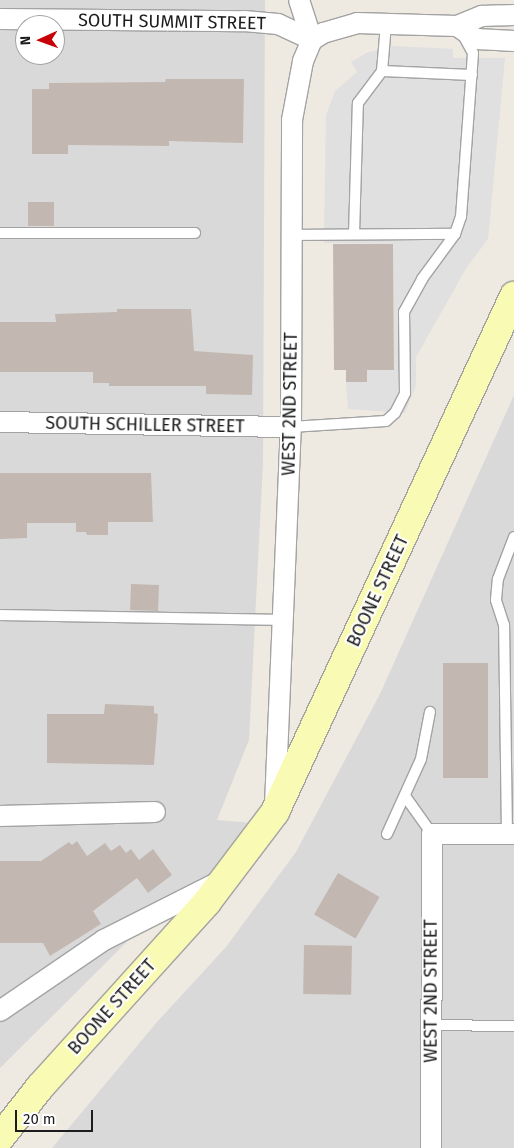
<!DOCTYPE html>
<style>
body{margin:0}
#map{position:relative;width:514px;height:1148px;overflow:hidden;background:#eee9e1;font-family:"Fira Sans",sans-serif}
div>[style]{position:absolute}
[style*='--x']{left:calc(var(--x)*1px);top:calc(var(--y)*1px);width:calc(var(--w)*1px);rotate:calc(var(--a)*1deg)}
.residential>*{inset:0;background:#dad9d9}
.parking>*{inset:0;background:#e0e0e0}
.building>*{inset:0;background:#c2b8b1;transform-origin:0 0}
.roads{filter:drop-shadow(1px 0 #a3a3a3) drop-shadow(-1px 0 #a3a3a3) drop-shadow(0 1px #a3a3a3) drop-shadow(0 -1px #a3a3a3)}
.lane>*{height:10px;margin:-5px;padding:0 5px;transform-origin:5px;border-radius:5px;background:#fff}
.street>*{height:20px;margin:-10px;padding:0 10px;transform-origin:10px;border-radius:10px;background:#fff}
.secondary>*{height:28px;margin:-14px;padding:0 14px;transform-origin:14px;border-radius:14px;background:#f9fab3}
span{translate:-50% -50%;white-space:nowrap;text-align:center;line-height:1.15;-webkit-text-stroke:4px #fff;paint-order:stroke}
.street-label{font-size:18px;color:#1c1c1c}
.north{position:absolute;left:15px;top:15px;width:50px;height:50px;box-sizing:border-box;background:#fff;border:1px solid #a4a4a4;border-radius:50%;rotate:268deg;font-size:14px;font-weight:700;line-height:20px;text-align:center;color:#1c1c1c}
.north::after{content:'';display:block;margin:auto;width:18px;height:22px;background:#c80007;clip-path:polygon(50% 0,100% 100%,50% 72%,0 100%)}
.scale{position:absolute;left:15px;top:1110px;width:78px;height:22px;box-sizing:border-box;border:2px solid #1c1c1c;border-top:0;padding-left:6px;font-size:15px;line-height:18px;white-space:nowrap;color:#1c1c1c;-webkit-text-stroke:4px #fff;paint-order:stroke}
</style>
<div id="map">
<div class="residential">
<div style="clip-path:polygon(evenodd,0 0,265px 0,263px 462px,249px 740px,217px 820px,253px 823px,227px 878px,160px 909px,0 1068px,0 0,25px 25px,55px 25px,55px 55px,25px 55px,25px 25px)"></div>
<div style="clip-path:polygon(514px 395px,514px 1148px,52px 1148px,157px 1022px,226px 947px,296px 852px,380px 694px)"></div>
</div>
<div class="parking">
<div style="clip-path:polygon(394px 46px,453px 49px,453px 58px,505px 58px,488px 239px,467px 267px,416px 357px,416px 385px,405px 413px,348px 409px,346px 382px,367px 382px,367px 370px,394px 370px,393px 244px,324px 243px,326px 115px,335px 91px,357px 72px,351px 62px,366px 53px)"></div>
</div>
<div class="building">
<div style="clip-path:polygon(166px 79px,244px 79px,243px 143px,169px 141px,169px 146px,68px 145px,68px 154px,32px 154px,32px 89px,49px 89px,49px 83px,165px 82px)"></div>
<div style="left:28px;top:202px;width:26px;height:24px"></div>
<div style="clip-path:polygon(333px 244px,393px 244px,394px 370px,367px 370px,367px 382px,346px 382px,346px 370px,334px 370px)"></div>
<div style="clip-path:polygon(117px 309px,191px 309px,194px 351px,253px 355px,252px 395px,206px 394px,206px 386px,109px 386px,109px 383px,93px 383px,93px 372px,0 372px,0 322px,56px 322px,55px 314px,117px 312px)"></div>
<div style="clip-path:polygon(0 473px,151px 473px,153px 522px,108px 522px,108px 535px,87px 535px,86px 532px,76px 532px,76px 523px,27px 523px,27px 538px,0 539px)"></div>
<div style="left:131px;top:584px;width:28px;height:26px;rotate:2deg"></div>
<div style="left:443px;top:663px;width:45px;height:115px"></div>
<div style="clip-path:polygon(105px 704px,154px 706px,154px 713px,158px 714px,154px 765px,47px 763px,47px 714px,104px 714px)"></div>
<div style="clip-path:polygon(77px 841px,87px 856px,105px 843px,111px 851px,120px 845px,126px 853px,131px 849px,139px 860px,153px 849px,172px 875px,148px 893px,137px 878px,93px 911px,101px 924px,50px 956px,43px 943px,0 943px,0 861px,41px 861px,69px 842px,72px 845px)"></div>
<div style="left:338px;top:873px;width:48px;height:48px;rotate:30deg"></div>
<div style="left:304px;top:945px;width:48px;height:49px;rotate:1deg"></div>
</div>
<div class="roads">
<div class="lane">
<div style="--x:382;--y:71;--w:90;--a:2.5"></div>
<div style="--x:0;--y:233;--w:195;--a:0"></div>
<div style="--x:354;--y:234;--w:131;--a:-88.3"></div>
<div style="--x:358;--y:103;--w:40;--a:-53"></div>
<div style="--x:382;--y:71;--w:47;--a:-85.1"></div>
<div style="--x:292;--y:235;--w:163;--a:-0.4"></div>
<div style="--x:291;--y:427;--w:95;--a:-3.6"></div>
<div style="--x:386;--y:421;--w:12;--a:-42"></div>
<div style="--x:395;--y:413;--w:22;--a:-63"></div>
<div style="--x:405;--y:393;--w:81;--a:-90.7"></div>
<div style="--x:404;--y:312;--w:38;--a:-61"></div>
<div style="--x:422;--y:279;--w:56;--a:-53.7"></div>
<div style="--x:455;--y:234;--w:18;--a:-71"></div>
<div style="--x:461;--y:217;--w:164;--a:-85.8"></div>
<div style="--x:473;--y:53;--w:21;--a:-119"></div>
<div style="--x:0;--y:615;--w:282;--a:1"></div>
<div style="--x:405;--y:796;--w:47;--a:54.6"></div>
<div style="--x:387;--y:834;--w:82;--a:-65.6"></div>
<div style="--x:421;--y:759;--w:48;--a:-79.2"></div>
<div style="--x:507;--y:834;--w:209;--a:-90.8"></div>
<div style="--x:504;--y:625;--w:26;--a:-108"></div>
<div style="--x:496;--y:600;--w:21;--a:-85"></div>
<div style="--x:498;--y:579;--w:45;--a:-69.1"></div>
<div style="--x:431;--y:1025;--w:83;--a:0.7"></div>
</div>
<div class="street">
<div style="--x:0;--y:19;--w:244;--a:0.5"></div>
<div style="--x:244;--y:21;--w:34;--a:5"></div>
<div style="--x:278;--y:24;--w:38;--a:25"></div>
<div style="--x:312;--y:40;--w:13;--a:-32"></div>
<div style="--x:323;--y:33;--w:35;--a:-16"></div>
<div style="--x:357;--y:23;--w:100;--a:1.7"></div>
<div style="--x:457;--y:26;--w:27;--a:-22"></div>
<div style="--x:482;--y:16;--w:32;--a:-2"></div>
<div style="--x:457;--y:26;--w:23;--a:34"></div>
<div style="--x:476;--y:39;--w:38;--a:3"></div>
<div style="--x:0;--y:422;--w:291;--a:1"></div>
<div style="--x:275;--y:805;--w:378;--a:-87.6"></div>
<div style="--x:291;--y:427;--w:307;--a:-89.8"></div>
<div style="--x:292;--y:120;--w:60;--a:-79.4"></div>
<div style="--x:303;--y:61;--w:23;--a:-67"></div>
<div style="--x:312;--y:40;--w:42;--a:-108"></div>
<div style="--x:0;--y:816;--w:155;--a:-1.5"></div>
<div style="--x:0;--y:1011;--w:126;--a:-34.3"></div>
<div style="--x:104;--y:940;--w:133;--a:-26.8"></div>
<div style="--x:431;--y:1148;--w:314;--a:-89.8"></div>
<div style="--x:432;--y:834;--w:82;--a:0"></div>
</div>
<div class="secondary">
<div style="--x:0;--y:1138;--w:65;--a:-51.9"></div>
<div style="--x:40;--y:1087;--w:249;--a:-47.9"></div>
<div style="--x:207;--y:902;--w:113;--a:-52.9"></div>
<div style="--x:275;--y:812;--w:569;--a:-65.15"></div>
</div>
</div>
<div class="street-label">
<span style="left:172px;top:22px;rotate:1deg">SOUTH SUMMIT STREET</span>
<span style="left:290px;top:404px;rotate:-89deg">WEST 2ND STREET</span>
<span style="left:145px;top:425px;rotate:1deg">SOUTH SCHILLER STREET</span>
<span style="left:378px;top:591px;rotate:-65deg">BOONE STREET</span>
<span style="left:431px;top:991px;rotate:-90deg">WEST 2ND STREET</span>
<span style="left:112px;top:1007px;rotate:-48deg">BOONE STREET</span>
</div>
<div class="north">N</div>
<div class="scale">20 m</div>
</div>
